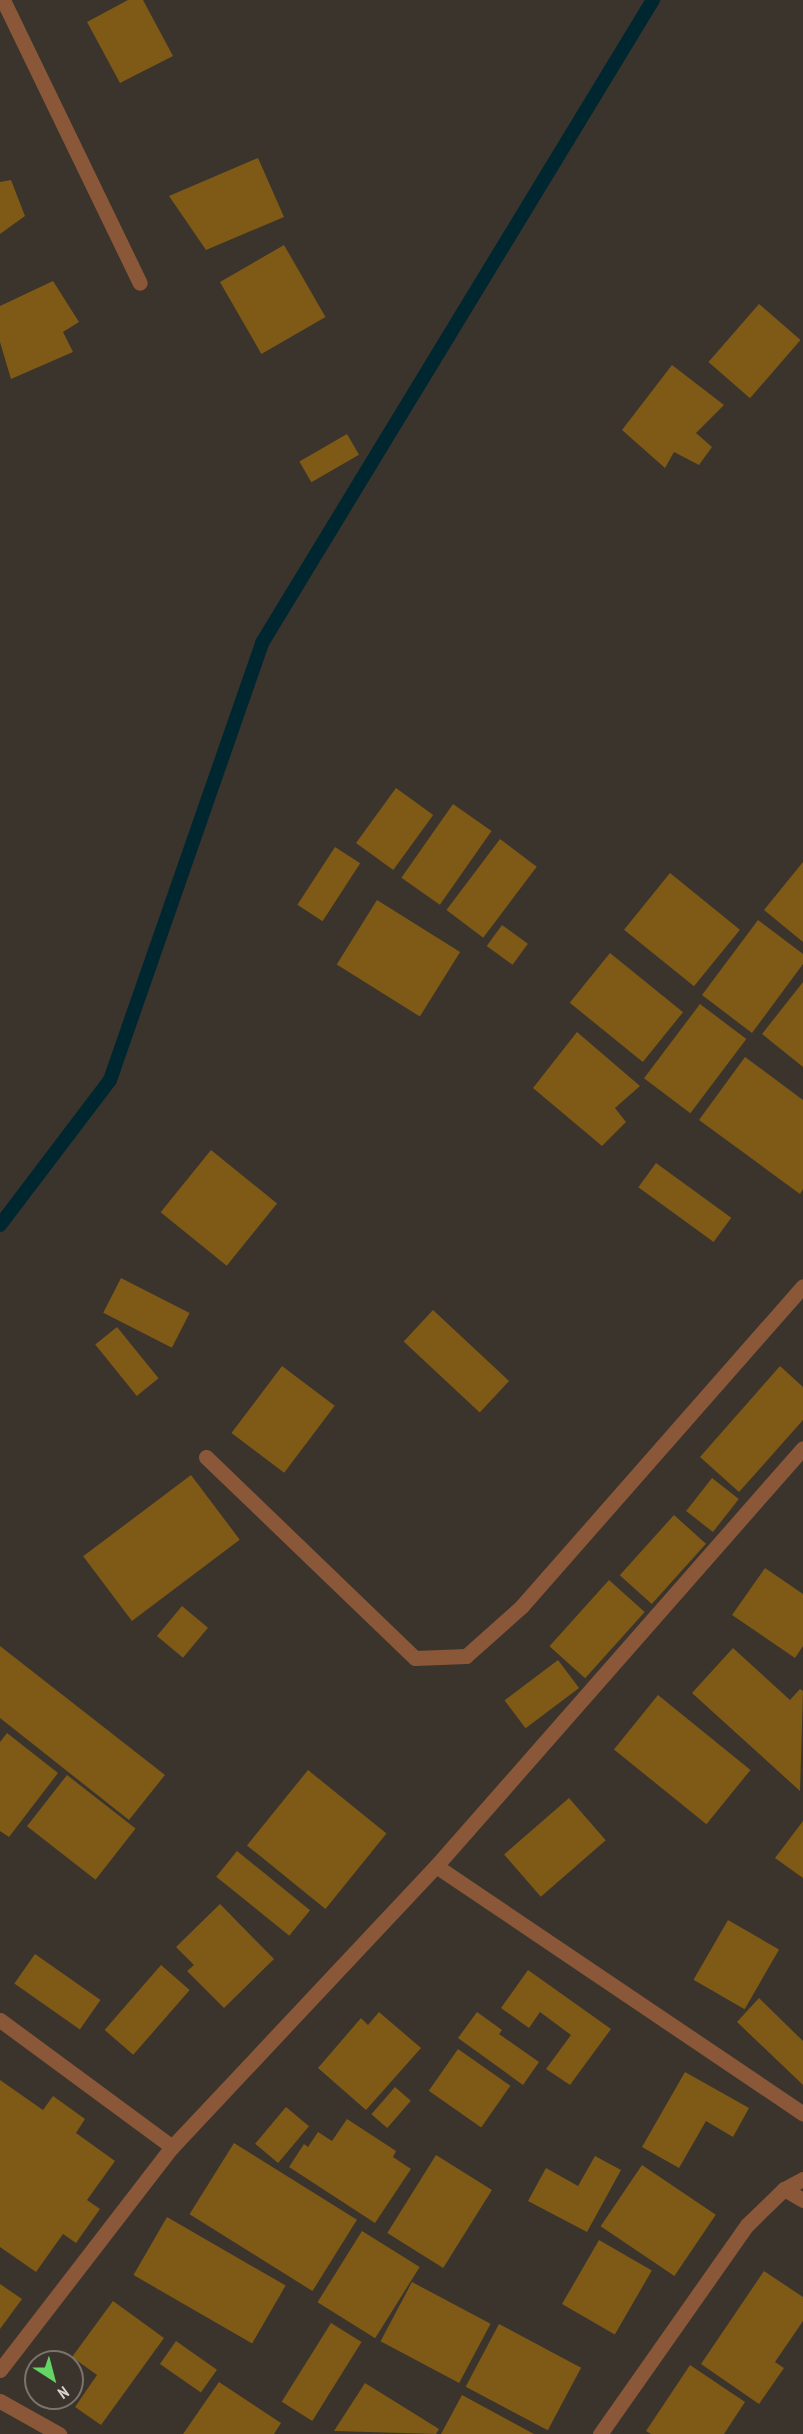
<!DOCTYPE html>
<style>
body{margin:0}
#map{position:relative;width:803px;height:2434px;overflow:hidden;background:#3a342c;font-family:"PT Sans Narrow",sans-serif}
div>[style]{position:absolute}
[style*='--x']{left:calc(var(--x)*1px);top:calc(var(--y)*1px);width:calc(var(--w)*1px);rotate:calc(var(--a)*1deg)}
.stream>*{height:14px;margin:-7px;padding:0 7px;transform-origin:7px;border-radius:7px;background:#002630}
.building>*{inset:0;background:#7f5916;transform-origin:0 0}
.minor>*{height:15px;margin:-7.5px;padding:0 7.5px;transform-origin:7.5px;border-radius:7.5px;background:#8a5839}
.tertiary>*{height:15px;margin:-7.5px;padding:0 7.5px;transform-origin:7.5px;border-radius:7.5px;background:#8a5839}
span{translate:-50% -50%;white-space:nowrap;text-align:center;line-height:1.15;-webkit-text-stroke:5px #3a342c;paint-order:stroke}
.north{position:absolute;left:24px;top:2350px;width:60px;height:60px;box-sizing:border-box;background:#3a342c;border:2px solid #79746e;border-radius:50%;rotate:144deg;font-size:16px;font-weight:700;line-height:24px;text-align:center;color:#d8d5d0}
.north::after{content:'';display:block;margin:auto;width:21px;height:27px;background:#65d467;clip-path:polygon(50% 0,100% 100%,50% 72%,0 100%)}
</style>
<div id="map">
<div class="stream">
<div style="--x:0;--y:1225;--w:182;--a:-52.8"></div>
<div style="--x:110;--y:1080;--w:463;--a:-70.8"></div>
<div style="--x:262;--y:643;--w:753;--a:-58.7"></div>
</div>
<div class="building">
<div style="clip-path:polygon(128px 0,143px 0,173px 56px,120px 83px,87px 22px)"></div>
<div style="clip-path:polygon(258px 158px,284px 217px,206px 250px,169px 196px)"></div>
<div style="clip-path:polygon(11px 180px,25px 216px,0 234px,0 182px)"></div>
<div style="left:284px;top:245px;width:83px;height:74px;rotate:60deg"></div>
<div style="clip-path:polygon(53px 281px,79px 322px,63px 332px,73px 352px,11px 379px,0 342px,0 306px)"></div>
<div style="left:759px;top:304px;width:55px;height:77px;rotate:41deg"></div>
<div style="clip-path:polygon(672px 365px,724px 405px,696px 433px,712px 447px,699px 465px,674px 452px,665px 468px,622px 430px)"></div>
<div style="left:347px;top:434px;width:24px;height:55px;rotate:60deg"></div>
<div style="left:396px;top:788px;width:46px;height:68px;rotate:36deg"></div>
<div style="left:453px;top:804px;width:47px;height:90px;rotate:35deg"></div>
<div style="left:500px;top:839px;width:46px;height:89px;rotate:37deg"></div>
<div style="left:335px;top:847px;width:30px;height:69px;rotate:33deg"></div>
<div style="clip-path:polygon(803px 862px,803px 942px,764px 910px)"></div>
<div style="left:670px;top:873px;width:90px;height:73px;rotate:39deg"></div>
<div style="left:377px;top:900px;width:98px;height:76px;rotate:32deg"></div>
<div style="clip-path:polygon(758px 920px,803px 954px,803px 964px,752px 1033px,702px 995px)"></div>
<div style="left:502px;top:925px;width:32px;height:26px;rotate:36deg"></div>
<div style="left:610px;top:953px;width:94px;height:64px;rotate:39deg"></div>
<div style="clip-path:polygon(803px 982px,803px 1067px,762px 1034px)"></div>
<div style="left:700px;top:1004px;width:58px;height:93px;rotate:37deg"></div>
<div style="clip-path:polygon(577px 1032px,640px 1086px,615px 1108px,626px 1122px,602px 1146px,533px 1088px)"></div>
<div style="clip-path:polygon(745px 1057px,803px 1100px,803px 1189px,800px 1194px,699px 1120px)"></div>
<div style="left:211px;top:1150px;width:85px;height:80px;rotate:39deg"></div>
<div style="left:656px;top:1163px;width:93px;height:30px;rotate:36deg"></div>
<div style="left:121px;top:1278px;width:77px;height:39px;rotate:27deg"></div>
<div style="left:433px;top:1310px;width:104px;height:43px;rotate:43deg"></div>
<div style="left:117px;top:1327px;width:66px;height:28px;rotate:51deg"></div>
<div style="left:282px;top:1366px;width:66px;height:84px;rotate:37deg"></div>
<div style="clip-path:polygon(780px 1366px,803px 1387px,803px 1420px,739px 1492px,700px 1457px)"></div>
<div style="left:191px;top:1475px;width:81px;height:135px;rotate:53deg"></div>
<div style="left:712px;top:1478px;width:34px;height:42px;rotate:38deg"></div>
<div style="left:674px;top:1515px;width:43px;height:81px;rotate:42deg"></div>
<div style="clip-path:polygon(765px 1568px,803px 1594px,803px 1646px,795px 1658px,732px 1615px)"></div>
<div style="left:609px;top:1580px;width:48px;height:89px;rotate:42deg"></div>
<div style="left:182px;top:1606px;width:34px;height:39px;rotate:40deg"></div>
<div style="clip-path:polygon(0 1646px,165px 1775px,129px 1820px,0 1718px)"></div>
<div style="clip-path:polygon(733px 1648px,790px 1700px,800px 1689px,803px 1691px,800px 1791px,692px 1693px)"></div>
<div style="left:558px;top:1660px;width:35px;height:67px;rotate:53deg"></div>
<div style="left:658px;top:1695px;width:119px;height:70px;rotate:39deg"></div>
<div style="clip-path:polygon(7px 1733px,58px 1773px,9px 1837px,0 1831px,0 1742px)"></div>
<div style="left:308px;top:1770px;width:101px;height:97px;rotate:39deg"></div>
<div style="left:67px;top:1775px;width:87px;height:65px;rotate:38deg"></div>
<div style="left:569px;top:1798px;width:56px;height:86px;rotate:49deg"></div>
<div style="clip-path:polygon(803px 1821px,803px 1878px,775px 1858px)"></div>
<div style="left:237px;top:1851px;width:94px;height:33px;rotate:39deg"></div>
<div style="clip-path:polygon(220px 1904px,274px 1959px,224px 2008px,187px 1971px,194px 1965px,176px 1947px)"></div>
<div style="left:728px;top:1920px;width:59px;height:69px;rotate:30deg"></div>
<div style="left:35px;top:1954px;width:80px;height:36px;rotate:35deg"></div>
<div style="left:161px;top:1965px;width:38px;height:86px;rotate:41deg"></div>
<div style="clip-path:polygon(528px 1970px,611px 2029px,570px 2085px,546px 2069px,571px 2035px,540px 2012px,529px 2028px,501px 2008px)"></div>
<div style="clip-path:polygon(759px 1998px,803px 2041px,803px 2085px,737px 2022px)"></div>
<div style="clip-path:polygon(379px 2012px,421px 2048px,366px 2110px,318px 2068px,361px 2018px,368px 2025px)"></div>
<div style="clip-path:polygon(477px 2012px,502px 2030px,499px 2034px,539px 2062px,523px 2085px,458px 2038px)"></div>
<div style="left:458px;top:2049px;width:64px;height:51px;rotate:35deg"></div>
<div style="clip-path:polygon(685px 2072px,749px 2108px,733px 2137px,706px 2121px,679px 2168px,642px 2147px)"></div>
<div style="clip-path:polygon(0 2080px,43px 2110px,53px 2096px,85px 2119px,76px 2133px,115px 2161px,87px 2200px,100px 2209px,76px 2243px,63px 2234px,36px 2272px,0 2247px)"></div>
<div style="left:395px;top:2087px;width:21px;height:36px;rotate:41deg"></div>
<div style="left:286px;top:2107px;width:30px;height:48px;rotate:40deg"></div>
<div style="clip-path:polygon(347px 2119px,396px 2151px,393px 2157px,411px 2169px,375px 2223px,289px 2167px,304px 2144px,308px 2147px,318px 2132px,332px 2141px)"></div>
<div style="left:234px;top:2143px;width:145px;height:84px;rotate:32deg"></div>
<div style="left:436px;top:2155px;width:66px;height:92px;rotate:32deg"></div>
<div style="clip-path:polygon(595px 2156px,621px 2170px,587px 2232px,528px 2201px,546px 2168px,578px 2186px)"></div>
<div style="left:642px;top:2165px;width:89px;height:74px;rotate:34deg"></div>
<div style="left:167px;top:2217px;width:137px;height:67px;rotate:30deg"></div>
<div style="left:362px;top:2231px;width:68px;height:84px;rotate:32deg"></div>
<div style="left:599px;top:2240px;width:61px;height:74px;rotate:30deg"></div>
<div style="clip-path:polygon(764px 2271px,803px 2297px,803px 2321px,775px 2362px,784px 2368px,759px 2404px,701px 2364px)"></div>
<div style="left:412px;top:2282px;width:89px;height:67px;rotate:28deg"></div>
<div style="clip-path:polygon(0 2284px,22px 2299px,0 2329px)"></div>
<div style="clip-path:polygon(113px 2301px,164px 2338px,101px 2425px,75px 2407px,97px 2375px,72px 2357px)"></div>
<div style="left:331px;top:2323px;width:36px;height:93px;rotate:32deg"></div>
<div style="left:499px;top:2324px;width:93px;height:71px;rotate:28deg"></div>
<div style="left:176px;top:2341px;width:50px;height:28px;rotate:35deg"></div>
<div style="clip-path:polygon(690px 2365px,745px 2402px,724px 2434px,651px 2434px,646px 2431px)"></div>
<div style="clip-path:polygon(219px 2382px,281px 2423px,274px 2434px,183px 2434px)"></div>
<div style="clip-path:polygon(365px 2383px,439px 2429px,436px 2434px,334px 2431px)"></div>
<div style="clip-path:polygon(462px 2395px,534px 2434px,441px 2434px)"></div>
</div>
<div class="minor">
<div style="--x:3;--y:0;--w:314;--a:64.2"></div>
<div style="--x:206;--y:1457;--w:290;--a:43.9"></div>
<div style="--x:415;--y:1658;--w:51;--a:-2.2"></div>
<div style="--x:466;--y:1656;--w:74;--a:-41.7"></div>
<div style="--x:521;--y:1607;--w:427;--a:-48.7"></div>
<div style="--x:436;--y:1866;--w:443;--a:34"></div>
<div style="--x:0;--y:2020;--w:214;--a:36.4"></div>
<div style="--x:784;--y:2189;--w:22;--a:30"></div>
<div style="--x:0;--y:2401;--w:68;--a:29.2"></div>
<div style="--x:600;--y:2434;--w:256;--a:-54.9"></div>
<div style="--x:747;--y:2225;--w:52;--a:-44.2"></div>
<div style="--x:784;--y:2189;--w:21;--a:-28"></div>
</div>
<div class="tertiary">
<div style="--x:0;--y:2370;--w:282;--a:-52.4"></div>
<div style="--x:172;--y:2147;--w:386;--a:-46.8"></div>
<div style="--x:436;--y:1866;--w:556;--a:-48.72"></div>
</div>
<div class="north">N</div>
</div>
